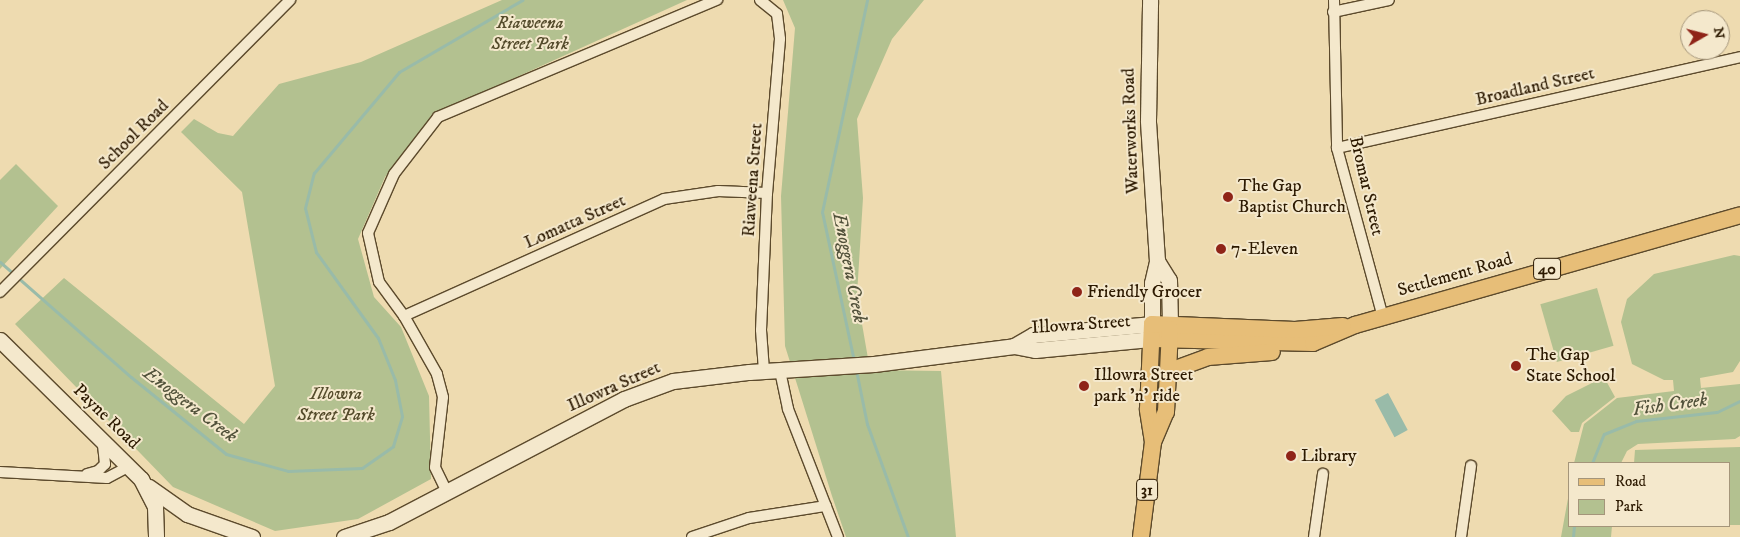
<!DOCTYPE html>
<style>
body{margin:0}
#map{position:relative;width:1740px;height:537px;overflow:hidden;background:#eedbb0;font-family:"IM FELL DW Pica",serif}
div>[style]{position:absolute}
[style*='--x']{left:calc(var(--x)*1px);top:calc(var(--y)*1px);width:calc(var(--w)*1px);rotate:calc(var(--a)*1deg)}
.green>*{inset:0;background:#b3c190;transform-origin:0 0}
.water>*{inset:0;background:#99bba9;transform-origin:0 0}
.stream>*{height:3px;margin:-1.5px;padding:0 1.5px;transform-origin:1.5px;border-radius:1.5px;background:#99bba9}
.roads{filter:drop-shadow(1px 0 #5c4a2c) drop-shadow(-1px 0 #5c4a2c) drop-shadow(0 1px #5c4a2c) drop-shadow(0 -1px #5c4a2c)}
.street>*{height:10px;margin:-5px;padding:0 5px;transform-origin:5px;border-radius:5px;background:#f4e8cc}
.secondary>*{height:15px;margin:-7.5px;padding:0 7.5px;transform-origin:7.5px;border-radius:7.5px;background:#f4e8cc}
.primary>*{height:16px;margin:-8px;padding:0 8px;transform-origin:8px;border-radius:8px;background:#e7be78}
.dots>*{width:14px;height:14px;translate:-50% -50%;box-sizing:border-box;border:2px solid #f4e8cc;border-radius:50%}
span{translate:-50% -50%;white-space:nowrap;text-align:center;line-height:1.15;-webkit-text-stroke:4px #f4e8cc;paint-order:stroke}
.shield-label span{padding:1px 4px;background:#f4e8cc;border:1px solid;border-radius:4px;-webkit-text-stroke-width:0}
.shield-label{font-size:16px;color:#2c1900;font-weight:700}
.park-label{font-size:18px;color:#544b2b;font-style:italic}
.street-label{font-size:18px;color:#2c1900}
.poi-label{font-size:18px;color:#2c1900}
.left{translate:0 -50%;text-align:left}
.water-label{font-size:19px;color:#52523b;font-style:italic}
.legend{position:absolute;left:1568px;top:462px;width:162px;height:65px;box-sizing:border-box;background:#f4e8cc;border:1px solid #a4957a;margin:0;padding:6px 9px;list-style:none;font-size:15px;color:#2c1900}
.legend li{display:flex;align-items:center;gap:10px;height:25px}
.legend b{width:25px;border:1px solid #a4957a}
.north{position:absolute;left:1680px;top:10px;width:50px;height:50px;box-sizing:border-box;background:#f4e8cc;border:1px solid #a4957a;border-radius:50%;rotate:82deg;font-size:14px;font-weight:700;line-height:20px;text-align:center;color:#2c1900}
.north::after{content:'';display:block;margin:auto;width:18px;height:22px;background:#8f2418;clip-path:polygon(50% 0,100% 100%,50% 72%,0 100%)}
</style>
<div id="map">
<div class="green">
<div style="clip-path:polygon(502px 0,687px 0,435px 114px,385px 177px,358px 239px,374px 297px,401px 327px,429px 396px,431px 479px,358px 519px,275px 531px,173px 487px,15px 324px,64px 278px,244px 424px,275px 386px,242px 192px,181px 132px,194px 119px,218px 133px,233px 136px,279px 84px,361px 62px)"></div>
<div style="clip-path:polygon(783px 0,924px 0,892px 39px,857px 119px,863px 198px,857px 295px,870px 370px,941px 371px,956px 537px,846px 537px,832px 496px,785px 346px,781px 196px,795px 28px)"></div>
<div style="clip-path:polygon(16px 164px,58px 206px,0 269px,0 180px)"></div>
<div style="clip-path:polygon(1734px 255px,1740px 256px,1740px 361px,1733px 372px,1700px 378px,1701px 388px,1740px 384px,1740px 436px,1735px 439px,1638px 444px,1627px 451px,1621px 463px,1574px 463px,1584px 424px,1617px 398px,1674px 391px,1673px 380px,1664px 380px,1632px 364px,1621px 322px,1627px 299px,1654px 274px)"></div>
<div style="left:1597px;top:288px;width:60px;height:59px;rotate:74deg"></div>
<div style="clip-path:polygon(1604px 377px,1615px 397px,1582px 423px,1579px 432px,1571px 432px,1552px 411px,1566px 396px)"></div>
<div style="clip-path:polygon(1740px 447px,1740px 525px,1729px 525px,1729px 463px,1634px 463px,1635px 450px)"></div>
<div style="clip-path:polygon(1569px 493px,1569px 526px,1612px 526px,1611px 537px,1561px 537px)"></div>
</div>
<div class="water">
<div style="left:1388px;top:393px;width:42px;height:15px;rotate:62deg"></div>
</div>
<div class="stream">
<div style="--x:0;--y:262;--w:174;--a:41.3"></div>
<div style="--x:131;--y:377;--w:122;--a:39"></div>
<div style="--x:226;--y:454;--w:64;--a:15.3"></div>
<div style="--x:288;--y:471;--w:74;--a:-2.3"></div>
<div style="--x:362;--y:468;--w:38;--a:-35"></div>
<div style="--x:393;--y:446;--w:31;--a:-73"></div>
<div style="--x:402;--y:416;--w:37;--a:-101"></div>
<div style="--x:395;--y:380;--w:45;--a:-112"></div>
<div style="--x:378;--y:338;--w:106;--a:-125.8"></div>
<div style="--x:316;--y:252;--w:45;--a:-104"></div>
<div style="--x:305;--y:208;--w:36;--a:-76"></div>
<div style="--x:314;--y:173;--w:132;--a:-49.9"></div>
<div style="--x:399;--y:72;--w:143;--a:-30.3"></div>
<div style="--x:854;--y:361;--w:152;--a:-102.1"></div>
<div style="--x:822;--y:212;--w:217;--a:-78"></div>
<div style="--x:856;--y:370;--w:55;--a:78.5"></div>
<div style="--x:867;--y:424;--w:120;--a:70.1"></div>
<div style="--x:1592;--y:463;--w:31;--a:-68"></div>
<div style="--x:1604;--y:434;--w:35;--a:-22"></div>
<div style="--x:1636;--y:421;--w:81;--a:-6.3"></div>
<div style="--x:1717;--y:412;--w:25;--a:-26"></div>
<div style="--x:1573;--y:537;--w:11;--a:-85"></div>
</div>
<div class="roads">
<div class="street">
<div style="--x:760;--y:0;--w:22;--a:39"></div>
<div style="--x:777;--y:14;--w:25;--a:83"></div>
<div style="--x:780;--y:39;--w:155;--a:94.8"></div>
<div style="--x:767;--y:193;--w:137;--a:92.5"></div>
<div style="--x:761;--y:330;--w:41;--a:85.8"></div>
<div style="--x:1334;--y:0;--w:148;--a:88.8"></div>
<div style="--x:1337;--y:148;--w:175;--a:74.8"></div>
<div style="--x:1333;--y:12;--w:57;--a:-12.1"></div>
<div style="--x:1337;--y:148;--w:413;--a:-12.7"></div>
<div style="--x:0;--y:292;--w:412;--a:-45.2"></div>
<div style="--x:404;--y:316;--w:285;--a:-24.2"></div>
<div style="--x:664;--y:199;--w:55;--a:-8.4"></div>
<div style="--x:718;--y:191;--w:49;--a:2.3"></div>
<div style="--x:780;--y:371;--w:39;--a:78"></div>
<div style="--x:788;--y:409;--w:137;--a:68.7"></div>
<div style="--x:0;--y:472;--w:107;--a:3.2"></div>
<div style="--x:107;--y:478;--w:26;--a:-28"></div>
<div style="--x:87;--y:474;--w:11;--a:-15"></div>
<div style="--x:98;--y:471;--w:10;--a:-45"></div>
<div style="--x:105;--y:464;--w:20;--a:-96"></div>
<div style="--x:446;--y:490;--w:25;--a:-116"></div>
<div style="--x:435;--y:467;--w:70;--a:-83.5"></div>
<div style="--x:443;--y:397;--w:24;--a:-105"></div>
<div style="--x:437;--y:374;--w:67;--a:-119.6"></div>
<div style="--x:404;--y:316;--w:42;--a:-126.3"></div>
<div style="--x:379;--y:282;--w:50;--a:-102.7"></div>
<div style="--x:368;--y:233;--w:64;--a:-66.2"></div>
<div style="--x:394;--y:174;--w:72;--a:-52.3"></div>
<div style="--x:438;--y:117;--w:303;--a:-22.8"></div>
<div style="--x:692;--y:537;--w:60;--a:-18.4"></div>
<div style="--x:749;--y:518;--w:78;--a:-8.9"></div>
<div style="--x:1314;--y:537;--w:64;--a:-81.9"></div>
<div style="--x:1461;--y:537;--w:72;--a:-82"></div>
</div>
<div class="secondary">
<div style="--x:1157;--y:261;--w:22;--a:58"></div>
<div style="--x:1169;--y:280;--w:44;--a:88.7"></div>
<div style="--x:0;--y:340;--w:198;--a:44.6"></div>
<div style="--x:141;--y:479;--w:31;--a:63"></div>
<div style="--x:155;--y:507;--w:30;--a:88"></div>
<div style="--x:1014;--y:346;--w:22;--a:-30"></div>
<div style="--x:1033;--y:335;--w:120;--a:-5.3"></div>
<div style="--x:1152;--y:324;--w:41;--a:-90"></div>
<div style="--x:1152;--y:283;--w:23;--a:-77"></div>
<div style="--x:1157;--y:261;--w:141;--a:-93.7"></div>
<div style="--x:1148;--y:120;--w:120;--a:-89"></div>
<div style="--x:149;--y:487;--w:47;--a:35.4"></div>
<div style="--x:187;--y:514;--w:69;--a:19.5"></div>
<div style="--x:344;--y:537;--w:47;--a:-18.4"></div>
<div style="--x:389;--y:522;--w:265;--a:-27.6"></div>
<div style="--x:624;--y:399;--w:52;--a:-20.2"></div>
<div style="--x:673;--y:381;--w:77;--a:-6.8"></div>
<div style="--x:749;--y:372;--w:125;--a:-3.7"></div>
<div style="--x:874;--y:364;--w:141;--a:-7.3"></div>
<div style="--x:1014;--y:346;--w:21;--a:11"></div>
<div style="--x:1035;--y:350;--w:118;--a:-5.4"></div>
</div>
<div class="primary">
<div style="--x:1152;--y:339;--w:161;--a:1.4"></div>
<div style="--x:1313;--y:343;--w:46;--a:-23.2"></div>
<div style="--x:1355;--y:325;--w:400;--a:-15.9"></div>
<div style="--x:1170;--y:371;--w:40;--a:-20.2"></div>
<div style="--x:1208;--y:357;--w:64;--a:-4.5"></div>
<div style="--x:1153;--y:442;--w:33;--a:-99"></div>
<div style="--x:1148;--y:409;--w:85;--a:-87.3"></div>
<div style="--x:1152;--y:324;--w:143;--a:2.4"></div>
<div style="--x:1295;--y:330;--w:48;--a:-4.8"></div>
<div style="--x:1141;--y:537;--w:96;--a:-82.8"></div>
<div style="--x:1153;--y:442;--w:33;--a:-67"></div>
<div style="--x:1166;--y:412;--w:83;--a:-87.2"></div>
</div>
</div>
<div class="dots">
<div style="left:1228px;top:197px;background:#8f2418"></div>
<div style="left:1221px;top:249px;background:#8f2418"></div>
<div style="left:1077px;top:292px;background:#8f2418"></div>
<div style="left:1516px;top:366px;background:#8f2418"></div>
<div style="left:1084px;top:386px;background:#8f2418"></div>
<div style="left:1291px;top:456px;background:#8f2418"></div>
</div>
<div class="shield-label">
<span style="left:1547px;top:269px">40</span>
<span style="left:1147px;top:490px">31</span>
</div>
<div class="park-label">
<span style="left:530px;top:34px">Riaweena<br>Street Park</span>
<span style="left:336px;top:405px">Illowra<br>Street Park</span>
</div>
<div class="street-label">
<span style="left:1535px;top:87px;rotate:-13deg">Broadland Street</span>
<span style="left:1131px;top:131px;rotate:-92deg">Waterworks Road</span>
<span style="left:134px;top:135px;rotate:-45deg">School Road</span>
<span style="left:753px;top:180px;rotate:-86deg">Riaweena Street</span>
<span style="left:1366px;top:186px;rotate:77deg">Bromar Street</span>
<span style="left:575px;top:222px;rotate:-24deg">Lomatta Street</span>
<span style="left:1455px;top:275px;rotate:-16deg">Settlement Road</span>
<span style="left:1081px;top:325px;rotate:-4deg">Illowra Street</span>
<span style="left:614px;top:387px;rotate:-24deg">Illowra Street</span>
<span style="left:106px;top:417px;rotate:44deg">Payne Road</span>
</div>
<div class="poi-label">
<span class="left" style="left:1238px;top:197px">The Gap<br>Baptist Church</span>
<span class="left" style="left:1231px;top:249px">7-Eleven</span>
<span class="left" style="left:1087px;top:292px">Friendly Grocer</span>
<span class="left" style="left:1526px;top:366px">The Gap<br>State School</span>
<span class="left" style="left:1094px;top:386px">Illowra Street<br>park 'n' ride</span>
<span class="left" style="left:1301px;top:456px">Library</span>
</div>
<div class="water-label">
<span style="left:849px;top:268px;rotate:79deg">Enoggera Creek</span>
<span style="left:190px;top:405px;rotate:37deg">Enoggera Creek</span>
<span style="left:1670px;top:405px;rotate:-8deg">Fish Creek</span>
</div>
<ul class="legend">
<li><b style="height:6px;background:#e7be78"></b>Road</li>
<li><b style="height:14px;background:#b3c190"></b>Park</li>
</ul>
<div class="north">N</div>
</div>
